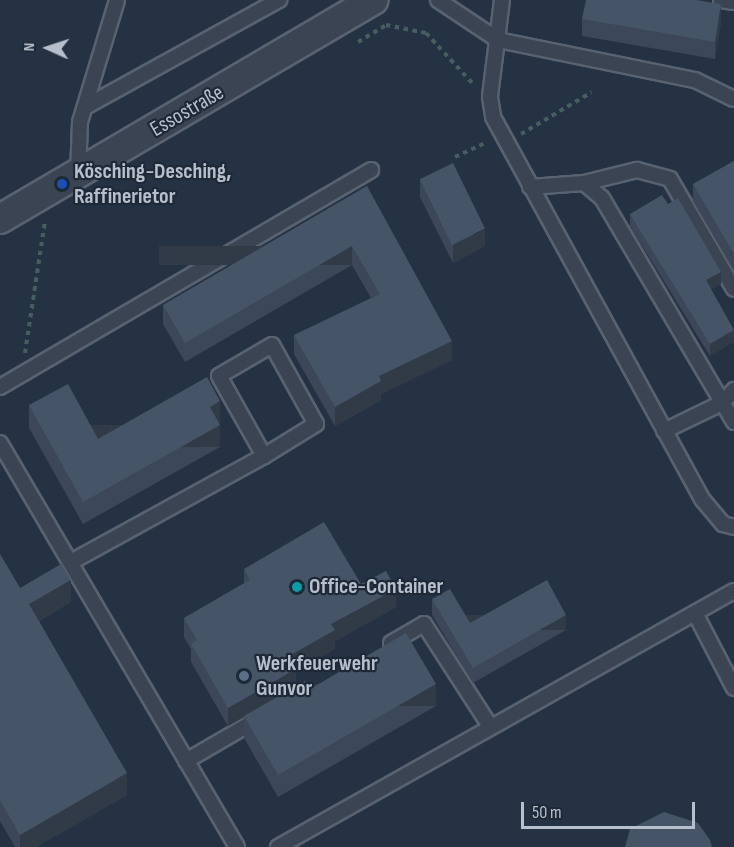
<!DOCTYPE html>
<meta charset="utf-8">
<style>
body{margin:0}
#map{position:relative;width:734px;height:847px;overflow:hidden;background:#253243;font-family:"Sofia Sans Condensed",sans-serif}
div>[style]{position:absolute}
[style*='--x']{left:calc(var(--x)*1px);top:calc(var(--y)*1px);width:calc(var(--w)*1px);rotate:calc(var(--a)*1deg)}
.path>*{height:4px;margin-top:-2px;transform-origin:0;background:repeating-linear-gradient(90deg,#455e60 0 4.5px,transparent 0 9px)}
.roads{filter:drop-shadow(2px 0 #586270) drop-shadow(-2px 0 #586270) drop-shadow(0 2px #586270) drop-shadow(0 -2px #586270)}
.service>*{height:14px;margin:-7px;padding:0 7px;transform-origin:7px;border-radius:7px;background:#3a4452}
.minor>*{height:28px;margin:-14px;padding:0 14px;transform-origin:14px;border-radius:14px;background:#3a4452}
.wall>*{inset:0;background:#3c4859}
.shaded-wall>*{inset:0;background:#313b48;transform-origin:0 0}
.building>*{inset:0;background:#465467;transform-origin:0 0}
.dots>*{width:16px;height:16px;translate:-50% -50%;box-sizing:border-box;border:3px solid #1e2938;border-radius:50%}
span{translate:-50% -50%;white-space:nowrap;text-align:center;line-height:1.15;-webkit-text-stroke:4.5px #1e2938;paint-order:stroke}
.street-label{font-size:22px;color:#b7bfcc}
.poi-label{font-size:22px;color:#b7bfcc;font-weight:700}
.left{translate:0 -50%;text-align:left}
.north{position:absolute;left:18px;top:18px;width:60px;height:60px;-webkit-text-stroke:4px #1e2938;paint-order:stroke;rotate:273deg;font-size:16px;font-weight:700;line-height:24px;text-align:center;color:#b7bfcc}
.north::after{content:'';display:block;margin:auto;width:21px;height:27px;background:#b7bfcc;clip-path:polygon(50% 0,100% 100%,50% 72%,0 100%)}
.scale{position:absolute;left:521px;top:802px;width:174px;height:27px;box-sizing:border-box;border:3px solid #b7bfcc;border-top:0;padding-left:8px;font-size:18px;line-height:21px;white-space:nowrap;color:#b7bfcc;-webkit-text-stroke:4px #1e2938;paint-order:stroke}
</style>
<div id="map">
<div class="path">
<div style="--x:358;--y:42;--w:33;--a:-31"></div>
<div style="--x:386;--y:25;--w:41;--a:11.3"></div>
<div style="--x:426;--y:33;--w:69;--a:47.3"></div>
<div style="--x:521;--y:134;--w:82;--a:-30.6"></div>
<div style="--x:455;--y:157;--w:35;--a:-25"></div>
<div style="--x:25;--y:353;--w:134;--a:-81.4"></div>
</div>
<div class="roads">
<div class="service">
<div style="--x:438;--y:0;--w:72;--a:33.7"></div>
<div style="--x:498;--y:40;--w:201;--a:11.5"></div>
<div style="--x:695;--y:80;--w:43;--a:26"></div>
<div style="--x:502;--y:0;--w:98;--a:97.1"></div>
<div style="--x:490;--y:97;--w:20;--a:81"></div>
<div style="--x:493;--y:117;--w:435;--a:61.3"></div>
<div style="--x:702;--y:499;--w:33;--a:50"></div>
<div style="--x:723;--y:524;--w:11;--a:15"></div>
<div style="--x:721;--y:0;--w:13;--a:9"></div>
<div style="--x:85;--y:107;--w:222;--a:-28.9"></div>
<div style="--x:78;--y:174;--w:52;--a:-87.8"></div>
<div style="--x:80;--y:122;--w:127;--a:-73.1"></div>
<div style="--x:584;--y:183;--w:55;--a:-13.8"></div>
<div style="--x:637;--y:170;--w:34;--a:15"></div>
<div style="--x:670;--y:179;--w:127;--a:59.8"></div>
<div style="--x:530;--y:187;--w:54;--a:-4.2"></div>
<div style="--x:584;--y:183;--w:23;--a:40"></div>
<div style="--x:602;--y:198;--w:260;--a:59.5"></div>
<div style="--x:0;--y:387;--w:430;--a:-30.3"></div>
<div style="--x:664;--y:431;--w:64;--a:-25.8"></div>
<div style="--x:722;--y:403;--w:18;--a:-47"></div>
<div style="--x:0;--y:443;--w:468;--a:59.6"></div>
<div style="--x:71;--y:562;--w:220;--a:-28.8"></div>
<div style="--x:264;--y:456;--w:61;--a:-31.6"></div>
<div style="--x:316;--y:424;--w:90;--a:-119.1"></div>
<div style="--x:272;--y:345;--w:61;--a:149.7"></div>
<div style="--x:219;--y:376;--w:92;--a:60.6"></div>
<div style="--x:696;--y:615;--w:82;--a:62.5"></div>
<div style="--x:391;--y:643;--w:38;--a:-30"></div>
<div style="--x:424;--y:624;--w:121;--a:57.1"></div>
<div style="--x:186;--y:761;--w:86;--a:-30.2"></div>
<div style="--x:278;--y:847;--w:523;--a:-29.31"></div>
</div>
<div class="minor">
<div style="--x:0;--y:219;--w:433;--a:-30.4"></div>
</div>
</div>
<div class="wall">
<div style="clip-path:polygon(582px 19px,721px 22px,715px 59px,582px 36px)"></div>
<div style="clip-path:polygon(734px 161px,734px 271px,693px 201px,693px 184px)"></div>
<div style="clip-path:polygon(420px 180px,485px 246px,453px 263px,420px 197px)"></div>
<div style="clip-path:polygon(367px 186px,452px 360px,381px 394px,381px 400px,335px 426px,294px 354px,294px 335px,371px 298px,352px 265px,185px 362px,163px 324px,163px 305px)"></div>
<div style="clip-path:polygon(630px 214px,721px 284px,711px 289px,710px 356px,630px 226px)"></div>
<div style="clip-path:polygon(29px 405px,98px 439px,220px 423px,219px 424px,220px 447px,83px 524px,29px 428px)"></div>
<div style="clip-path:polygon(0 554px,20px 588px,71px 602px,39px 621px,127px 795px,36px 847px,15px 847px,0 821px)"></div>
<div style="clip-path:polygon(244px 569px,361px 584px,396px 607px,335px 641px,335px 649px,296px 671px,296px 686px,310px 689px,436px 706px,278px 797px,244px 738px,244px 717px,228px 726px,191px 662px,191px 649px,184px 637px,184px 618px,244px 583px)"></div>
<div style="clip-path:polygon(432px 599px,470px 623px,566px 630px,473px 683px,432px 615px)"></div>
</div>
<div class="shaded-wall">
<div style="clip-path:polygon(721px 4px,721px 22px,715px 59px,715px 42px)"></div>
<div style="clip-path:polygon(485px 229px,485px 246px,453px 263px,453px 245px)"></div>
<div style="left:352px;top:246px;width:19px;height:193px;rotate:90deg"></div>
<div style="clip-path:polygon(721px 272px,721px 284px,706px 292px,706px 280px)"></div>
<div style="clip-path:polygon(734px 330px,734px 342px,710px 356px,710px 344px)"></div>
<div style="clip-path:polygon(452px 341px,452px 360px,381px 394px,381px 400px,335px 426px,335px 407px,379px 376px)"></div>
<div style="clip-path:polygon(220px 401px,220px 423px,210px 429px,210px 407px)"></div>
<div style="left:220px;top:425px;width:22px;height:157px;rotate:90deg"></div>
<div style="clip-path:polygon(71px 580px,71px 602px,29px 626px,29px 604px)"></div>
<div style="clip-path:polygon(396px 589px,396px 607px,335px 641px,335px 649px,296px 671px,296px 687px,228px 726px,228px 708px,289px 656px,331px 624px)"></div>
<div style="left:566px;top:615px;width:15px;height:107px;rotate:90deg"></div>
<div style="left:436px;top:684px;width:22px;height:182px;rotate:90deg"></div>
<div style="clip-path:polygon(127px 773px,127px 795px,36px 847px,20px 847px,20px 835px)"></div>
</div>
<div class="building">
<div style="clip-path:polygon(586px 0,696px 0,721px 4px,715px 42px,582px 19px)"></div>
<div style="clip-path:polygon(734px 161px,734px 254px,693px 184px)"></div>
<div style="left:453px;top:163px;width:73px;height:37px;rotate:64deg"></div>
<div style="clip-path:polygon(367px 186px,452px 341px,379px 376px,381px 381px,335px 407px,294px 335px,380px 294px,352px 246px,185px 343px,163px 305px)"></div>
<div style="clip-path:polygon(662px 195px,668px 204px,678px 198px,721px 272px,706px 280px,734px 330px,710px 344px,630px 214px)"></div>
<div style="clip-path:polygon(207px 377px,220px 401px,210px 407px,220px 425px,83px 502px,29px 405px,68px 384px,98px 439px)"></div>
<div style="clip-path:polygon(324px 522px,361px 584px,386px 571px,396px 589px,331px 624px,335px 630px,289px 656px,296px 669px,228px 708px,191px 644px,197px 640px,184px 618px,250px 580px,244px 569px)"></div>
<div style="clip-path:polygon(0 554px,20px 588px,61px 564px,71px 580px,29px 604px,127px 773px,20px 835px,0 800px)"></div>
<div style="clip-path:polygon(547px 580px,566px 615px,473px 668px,432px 599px,450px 589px,470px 623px)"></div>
<div style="clip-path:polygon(406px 633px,436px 684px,278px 775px,244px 716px,305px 681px,310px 689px)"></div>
<div style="clip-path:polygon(664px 812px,698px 823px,710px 840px,712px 847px,625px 847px,630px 829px)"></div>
</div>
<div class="dots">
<div style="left:62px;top:184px;background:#1a4fb4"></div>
<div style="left:297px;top:587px;background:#0f9aa8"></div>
<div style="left:244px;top:676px;background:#5c6f8a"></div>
</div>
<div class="street-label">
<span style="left:187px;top:111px;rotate:-30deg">Essostraße</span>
</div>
<div class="poi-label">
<span class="left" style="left:74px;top:184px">Kösching-Desching,<br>Raffinerietor</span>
<span class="left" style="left:309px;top:587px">Office-Container</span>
<span class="left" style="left:256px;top:676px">Werkfeuerwehr<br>Gunvor</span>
</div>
<div class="north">N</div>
<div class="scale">50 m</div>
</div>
